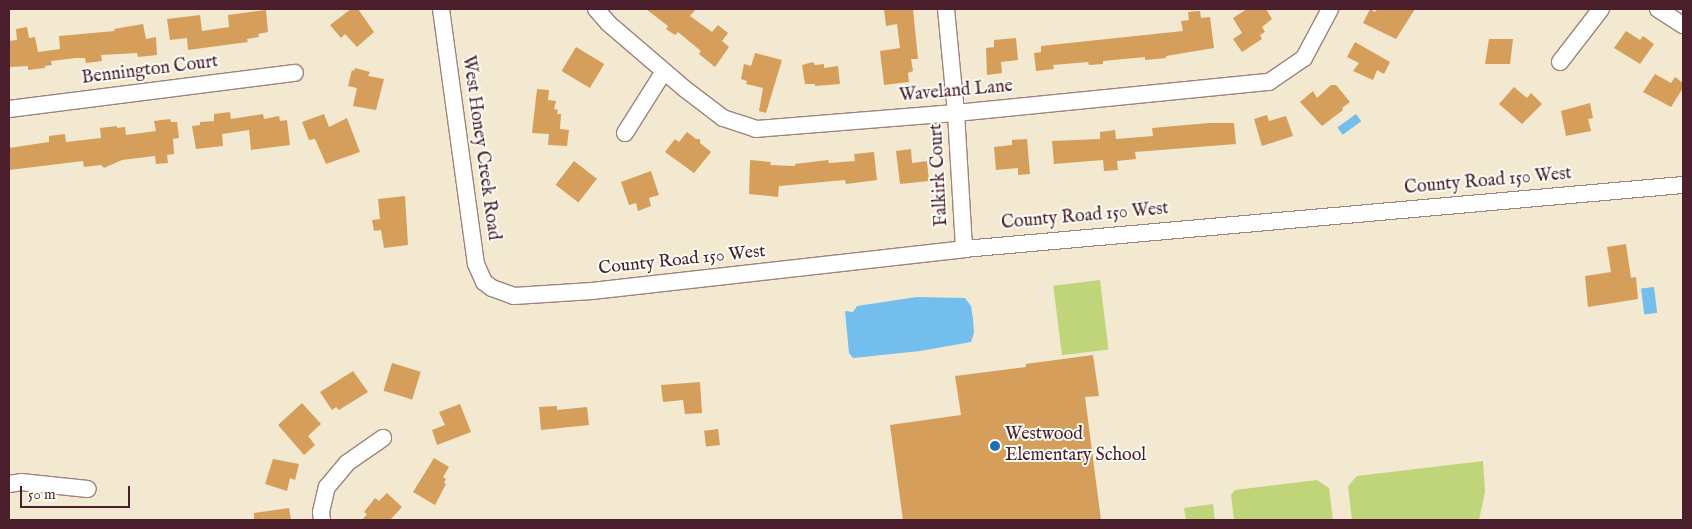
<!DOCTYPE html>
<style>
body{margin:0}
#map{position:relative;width:1692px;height:529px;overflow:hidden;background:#f3e8d0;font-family:"IM FELL English",serif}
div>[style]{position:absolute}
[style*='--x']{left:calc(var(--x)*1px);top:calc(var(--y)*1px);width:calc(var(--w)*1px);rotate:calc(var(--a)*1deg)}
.green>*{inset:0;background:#c0d579;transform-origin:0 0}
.water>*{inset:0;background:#73beec;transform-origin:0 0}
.building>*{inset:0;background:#d59e5b;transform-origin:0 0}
.roads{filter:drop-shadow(1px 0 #9e847e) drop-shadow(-1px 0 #9e847e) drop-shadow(0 1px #9e847e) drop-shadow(0 -1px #9e847e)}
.street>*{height:16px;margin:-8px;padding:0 8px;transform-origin:8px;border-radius:8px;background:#fff}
.dots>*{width:14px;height:14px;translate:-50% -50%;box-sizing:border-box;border:2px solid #fdfcf7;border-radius:50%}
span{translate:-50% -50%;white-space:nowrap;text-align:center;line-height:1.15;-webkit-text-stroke:4px #fdfcf7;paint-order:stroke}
.street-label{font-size:18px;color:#4a1f2b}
.poi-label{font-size:18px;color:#4a1f2b}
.left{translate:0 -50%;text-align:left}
.frame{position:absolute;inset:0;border:10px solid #4a1f2b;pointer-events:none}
.scale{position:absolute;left:20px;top:486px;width:110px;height:22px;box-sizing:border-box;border:2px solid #4a1f2b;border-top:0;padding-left:6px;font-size:15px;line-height:18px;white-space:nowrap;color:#4a1f2b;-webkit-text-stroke:4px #fdfcf7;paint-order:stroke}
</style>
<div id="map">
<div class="green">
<div style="left:1100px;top:280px;width:70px;height:47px;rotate:83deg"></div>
<div style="clip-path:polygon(1483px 461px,1485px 492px,1479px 520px,1352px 520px,1348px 486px,1357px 476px)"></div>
<div style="clip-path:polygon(1317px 480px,1329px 488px,1333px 520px,1234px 520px,1231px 495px,1235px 490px)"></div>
<div style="clip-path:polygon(1213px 504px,1215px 520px,1186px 520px,1184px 508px)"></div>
</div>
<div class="water">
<div style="left:1356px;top:114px;width:9px;height:23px;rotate:54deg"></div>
<div style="left:1654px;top:287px;width:26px;height:13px;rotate:83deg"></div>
<div style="clip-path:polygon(917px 297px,965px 298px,971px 306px,973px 319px,974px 333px,971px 342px,920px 351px,853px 358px,849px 353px,845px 311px,853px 312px,857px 306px)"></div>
</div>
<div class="building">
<div style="clip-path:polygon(351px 9px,358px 9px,374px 32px,357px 47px,345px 34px,341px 38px,330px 25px)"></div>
<div style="clip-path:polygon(646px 9px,696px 9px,690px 16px,712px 32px,718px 25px,728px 33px,722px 41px,729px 47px,715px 67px,699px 54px,701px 51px,678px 32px,675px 35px,666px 29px,668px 26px)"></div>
<div style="clip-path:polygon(884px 9px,913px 9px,918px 59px,911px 59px,913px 71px,908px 73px,909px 82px,884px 85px,880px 51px,900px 48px,897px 24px,886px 26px)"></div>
<div style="clip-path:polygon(1247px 9px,1266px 9px,1272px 19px,1262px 27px,1265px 32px,1260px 35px,1262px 39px,1242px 52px,1233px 39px,1242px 33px,1233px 18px)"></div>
<div style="clip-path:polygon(1370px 9px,1375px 12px,1377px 9px,1415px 9px,1396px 39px,1363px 23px)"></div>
<div style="clip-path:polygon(266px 10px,268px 32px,258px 34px,259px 37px,247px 39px,248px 42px,188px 50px,187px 38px,170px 40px,167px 19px,200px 15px,202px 31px,229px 27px,228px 15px)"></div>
<div style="clip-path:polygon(1200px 11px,1201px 18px,1210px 17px,1214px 48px,1166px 56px,1166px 58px,1145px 60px,1145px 57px,1103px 61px,1103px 64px,1089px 65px,1088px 62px,1053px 65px,1054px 69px,1036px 71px,1034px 53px,1041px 52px,1041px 46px,1183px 31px,1181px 21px,1189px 20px,1188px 12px)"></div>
<div style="clip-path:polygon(143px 24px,146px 39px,156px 37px,157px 55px,138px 57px,137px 53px,101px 55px,102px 61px,86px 63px,85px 58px,76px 58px,51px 61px,52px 65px,45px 66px,45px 68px,28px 70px,28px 66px,10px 67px,9px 41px,17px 40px,16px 29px,27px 27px,29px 38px,35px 37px,38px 52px,60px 49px,59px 36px,115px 31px,114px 29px)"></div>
<div style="clip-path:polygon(1626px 31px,1640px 40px,1643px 36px,1654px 44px,1640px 64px,1614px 48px)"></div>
<div style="clip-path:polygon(1016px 38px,1018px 60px,1001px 62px,1002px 73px,987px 75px,986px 48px,994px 47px,994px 40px)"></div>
<div style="clip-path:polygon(1489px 39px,1513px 39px,1510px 64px,1485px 64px)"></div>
<div style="clip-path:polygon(1355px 42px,1390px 62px,1384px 74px,1377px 70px,1373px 80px,1353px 71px,1359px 63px,1347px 57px)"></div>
<div style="left:576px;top:47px;width:33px;height:28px;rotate:31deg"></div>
<div style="clip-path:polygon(755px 53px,782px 60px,766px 113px,759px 111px,763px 88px,746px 84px,747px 81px,741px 79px,744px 64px,751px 66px)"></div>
<div style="clip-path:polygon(813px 62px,815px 65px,824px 64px,824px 68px,838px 66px,840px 84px,815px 86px,815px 84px,805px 84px,802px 65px)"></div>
<div style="clip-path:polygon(355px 68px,370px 72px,368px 76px,384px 79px,376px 110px,353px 106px,357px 88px,348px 86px,352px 70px,354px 71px)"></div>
<div style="clip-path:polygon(1655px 74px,1671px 83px,1675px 77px,1683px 83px,1683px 88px,1671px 107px,1643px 92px)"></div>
<div style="clip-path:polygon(1331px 85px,1336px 85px,1350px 102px,1342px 108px,1343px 110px,1322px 126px,1300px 102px,1313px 91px,1317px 98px)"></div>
<div style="clip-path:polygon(1514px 87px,1527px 98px,1531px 93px,1542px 104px,1522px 124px,1499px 104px)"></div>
<div style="clip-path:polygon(537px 89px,549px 90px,548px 100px,556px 101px,554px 109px,558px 110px,557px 114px,561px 114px,560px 129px,569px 130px,567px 146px,548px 145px,549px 134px,532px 133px)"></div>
<div style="clip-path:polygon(1590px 103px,1593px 118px,1588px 119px,1591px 131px,1566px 136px,1561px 111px)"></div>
<div style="clip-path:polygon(230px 112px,231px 119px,263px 114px,264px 119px,279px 116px,280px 121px,287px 120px,290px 145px,251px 150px,249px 130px,222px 134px,223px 146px,196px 149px,192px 126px,200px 125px,200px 122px,214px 121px,214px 114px)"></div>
<div style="clip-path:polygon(324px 114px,329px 127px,347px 118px,360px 152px,326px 164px,315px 139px,309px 140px,302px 122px)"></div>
<div style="clip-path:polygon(1267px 115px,1269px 121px,1286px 116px,1293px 136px,1262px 146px,1254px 119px)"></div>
<div style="clip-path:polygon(170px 119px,171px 122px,177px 122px,179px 138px,173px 139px,174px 154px,167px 155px,168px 163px,156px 164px,155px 156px,122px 160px,104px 168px,101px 165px,84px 167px,83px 161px,9px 170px,9px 148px,49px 142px,49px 136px,65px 134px,66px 142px,101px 138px,100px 128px,117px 126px,117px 128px,125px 127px,126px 135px,156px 131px,154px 121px)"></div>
<div style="clip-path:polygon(1209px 123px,1234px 123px,1236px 144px,1135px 152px,1136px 159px,1117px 161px,1118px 170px,1104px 171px,1103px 160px,1054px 164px,1052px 141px,1100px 139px,1100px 132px,1115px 130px,1116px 139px,1153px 136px,1152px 128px)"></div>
<div style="clip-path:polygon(687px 132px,696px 139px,700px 139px,700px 143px,711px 152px,694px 173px,665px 152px,675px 139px,679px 142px)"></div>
<div style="clip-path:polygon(1027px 139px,1030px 174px,1018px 175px,1018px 168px,996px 170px,994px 147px,1012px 145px,1012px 140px)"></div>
<div style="clip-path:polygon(911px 149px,912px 163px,927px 161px,929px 181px,900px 184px,896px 151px)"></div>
<div style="clip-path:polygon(874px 152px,877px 180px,846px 184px,845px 180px,779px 186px,778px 197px,749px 194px,750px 160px,771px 162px,770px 165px,795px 166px,795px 164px,828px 160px,829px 163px,855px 161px,854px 154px)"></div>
<div style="left:574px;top:161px;width:29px;height:30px;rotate:38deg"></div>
<div style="clip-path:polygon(651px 171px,659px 195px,649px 198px,651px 206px,638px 211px,636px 203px,629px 205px,621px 182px)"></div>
<div style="clip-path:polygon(405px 196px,408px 245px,384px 248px,381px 230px,374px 231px,372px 220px,380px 219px,378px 199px)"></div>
<div style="clip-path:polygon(1626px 244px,1631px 278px,1636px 277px,1638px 299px,1588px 307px,1585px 276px,1611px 272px,1607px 247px)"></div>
<div style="clip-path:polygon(1093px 355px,1099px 396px,1085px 397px,1101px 520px,903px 520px,890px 425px,961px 415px,955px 376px,1026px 367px,1026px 364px)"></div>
<div style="left:392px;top:363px;width:30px;height:29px;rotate:17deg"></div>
<div style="clip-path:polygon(353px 371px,368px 392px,339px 410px,336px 407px,332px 410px,320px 392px)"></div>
<div style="clip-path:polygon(700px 382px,702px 413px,685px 414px,683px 400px,663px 402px,661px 385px)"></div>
<div style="clip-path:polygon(302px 403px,321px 424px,308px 436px,315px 445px,304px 455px,278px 425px)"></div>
<div style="clip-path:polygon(460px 404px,471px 432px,437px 445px,432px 430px,445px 425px,439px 412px)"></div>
<div style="clip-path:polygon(557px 406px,557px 410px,587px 407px,589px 425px,541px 430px,539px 407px)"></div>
<div style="left:718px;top:429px;width:16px;height:14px;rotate:83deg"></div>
<div style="clip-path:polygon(434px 458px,449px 467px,443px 477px,446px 479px,444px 483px,446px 484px,435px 505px,413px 492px)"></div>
<div style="clip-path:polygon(273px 459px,299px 464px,295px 480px,290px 478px,287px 491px,265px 484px)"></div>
<div style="clip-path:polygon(387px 493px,402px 507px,390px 520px,362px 520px,367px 514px,364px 512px,375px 498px,379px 501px)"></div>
<div style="clip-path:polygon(289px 508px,291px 520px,254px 520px,254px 513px)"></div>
</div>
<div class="roads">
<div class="street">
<div style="--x:441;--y:9;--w:257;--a:82.2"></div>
<div style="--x:476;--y:264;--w:20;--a:66"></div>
<div style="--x:484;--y:282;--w:10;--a:37"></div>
<div style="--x:492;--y:288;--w:23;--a:20"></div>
<div style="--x:514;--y:296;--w:78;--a:-3.7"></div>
<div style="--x:592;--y:291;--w:374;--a:-6.4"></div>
<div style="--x:964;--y:249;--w:722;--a:-5.09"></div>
<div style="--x:596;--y:9;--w:18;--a:49"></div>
<div style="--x:608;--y:23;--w:101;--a:40.6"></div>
<div style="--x:685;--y:89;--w:48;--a:37.3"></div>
<div style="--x:723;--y:118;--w:35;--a:18"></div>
<div style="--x:756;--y:129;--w:201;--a:-4.6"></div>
<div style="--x:956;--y:113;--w:315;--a:-5.7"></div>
<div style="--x:1269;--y:82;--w:42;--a:-34.4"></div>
<div style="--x:1304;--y:58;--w:55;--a:-62"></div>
<div style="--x:946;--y:9;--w:104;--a:84.5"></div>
<div style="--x:956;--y:113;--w:136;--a:86.6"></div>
<div style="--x:1658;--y:9;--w:30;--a:33"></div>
<div style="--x:1560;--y:62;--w:67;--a:-52.3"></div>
<div style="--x:9;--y:109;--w:288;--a:-7.2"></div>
<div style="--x:625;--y:133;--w:71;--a:-57.7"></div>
<div style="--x:9;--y:484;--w:12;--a:-9"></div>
<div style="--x:21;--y:482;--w:67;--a:6"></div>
<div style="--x:322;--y:520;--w:8;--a:-97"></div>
<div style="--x:321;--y:512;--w:26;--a:-77"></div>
<div style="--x:327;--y:487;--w:31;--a:-50"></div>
<div style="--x:347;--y:463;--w:44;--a:-34.8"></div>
</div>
</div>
<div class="dots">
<div style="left:995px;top:446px;background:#1f6fb2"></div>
</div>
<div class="street-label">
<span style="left:150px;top:71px;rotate:-7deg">Bennington Court</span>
<span style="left:956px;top:92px;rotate:-5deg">Waveland Lane</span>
<span style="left:480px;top:148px;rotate:82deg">West Honey Creek Road</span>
<span style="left:940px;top:175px;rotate:-93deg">Falkirk Court</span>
<span style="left:1488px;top:182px;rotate:-5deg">County Road 150 West</span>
<span style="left:1085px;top:217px;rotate:-5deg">County Road 150 West</span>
<span style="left:682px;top:261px;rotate:-6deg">County Road 150 West</span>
</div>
<div class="poi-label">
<span class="left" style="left:1005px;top:446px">Westwood<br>Elementary School</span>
</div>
<div class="frame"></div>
<div class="scale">50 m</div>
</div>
